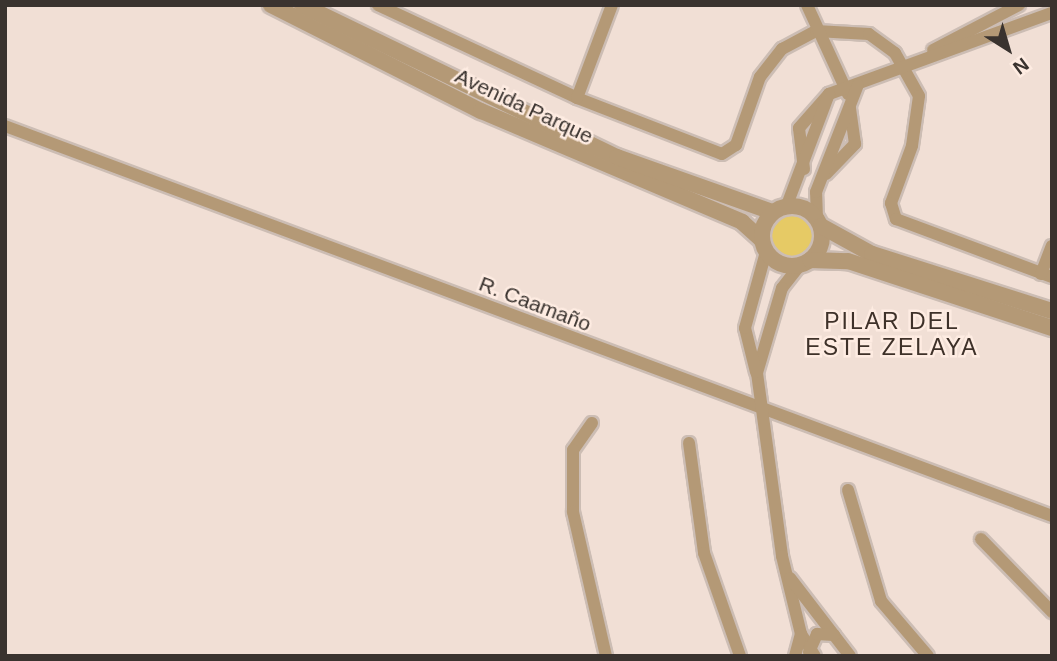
<!DOCTYPE html>
<meta charset="utf-8">
<style>
body{margin:0}
#map{position:relative;width:1057px;height:661px;overflow:hidden;background:#f1dfd5;font-family:Arial,sans-serif}
div>[style]{position:absolute}
[style*='--x']{left:calc(var(--x)*1px);top:calc(var(--y)*1px);width:calc(var(--w)*1px);rotate:calc(var(--a)*1deg)}
.green>*{inset:0;background:#e6ca65}
.round{border-radius:50%}
.roads{filter:drop-shadow(2px 0 #ccbdb4) drop-shadow(-2px 0 #ccbdb4) drop-shadow(0 2px #ccbdb4) drop-shadow(0 -2px #ccbdb4)}
.minor>*{height:12px;margin:-6px;padding:0 6px;transform-origin:6px;border-radius:6px;background:#b49976}
.tertiary>*{height:16px;margin:-8px;padding:0 8px;transform-origin:8px;border-radius:8px;background:#b49976}
.tertiary>.ring{margin:-8px;padding:0;box-sizing:content-box;background:none;border:16px solid #b49976;border-radius:50%}
span{translate:-50% -50%;white-space:nowrap;text-align:center;line-height:1.15;-webkit-text-stroke:5px #feece2;paint-order:stroke}
.street-label{font-size:21px;color:#3a332f}
.neighbourhood-label{font-size:23px;color:#3e3129;letter-spacing:2px}
.frame{position:absolute;inset:0;border:7px solid #3a332f;pointer-events:none}
.north{position:absolute;left:973px;top:14px;width:70px;height:70px;-webkit-text-stroke:5px #feece2;paint-order:stroke;rotate:143deg;font-size:19px;font-weight:700;line-height:28px;text-align:center;color:#3a332f}
.north::after{content:'';display:block;margin:auto;width:24px;height:32px;background:#3a332f;clip-path:polygon(50% 0,100% 100%,50% 72%,0 100%)}
</style>
<div id="map">
<div class="green">
<div class="round" style="left:768px;top:210px;width:50px;height:50px"></div>
</div>
<div class="roads">
<div class="minor">
<div style="--x:378;--y:5;--w:220;--a:25"></div>
<div style="--x:577;--y:98;--w:155;--a:21.1"></div>
<div style="--x:722;--y:154;--w:17;--a:-33"></div>
<div style="--x:736;--y:145;--w:72;--a:-70.6"></div>
<div style="--x:760;--y:77;--w:36;--a:-52"></div>
<div style="--x:782;--y:49;--w:38;--a:-28"></div>
<div style="--x:816;--y:31;--w:53;--a:3.2"></div>
<div style="--x:869;--y:34;--w:32;--a:36"></div>
<div style="--x:895;--y:53;--w:49;--a:60.8"></div>
<div style="--x:919;--y:96;--w:50;--a:98"></div>
<div style="--x:912;--y:146;--w:61;--a:110.2"></div>
<div style="--x:891;--y:203;--w:17;--a:73"></div>
<div style="--x:896;--y:219;--w:166;--a:20.4"></div>
<div style="--x:807;--y:5;--w:98;--a:65.3"></div>
<div style="--x:933;--y:50;--w:97;--a:-27.6"></div>
<div style="--x:577;--y:98;--w:99;--a:-69.4"></div>
<div style="--x:5;--y:126;--w:1117;--a:20.43"></div>
<div style="--x:804;--y:169;--w:41;--a:-97"></div>
<div style="--x:799;--y:128;--w:45;--a:-48.6"></div>
<div style="--x:829;--y:94;--w:237;--a:-20"></div>
<div style="--x:826;--y:174;--w:42;--a:-46"></div>
<div style="--x:855;--y:144;--w:37;--a:-98"></div>
<div style="--x:787;--y:205;--w:119;--a:-69.3"></div>
<div style="--x:817;--y:219;--w:27;--a:-92"></div>
<div style="--x:816;--y:192;--w:115;--a:-68.6"></div>
<div style="--x:800;--y:265;--w:29;--a:128"></div>
<div style="--x:782;--y:288;--w:89;--a:106.4"></div>
<div style="--x:757;--y:373;--w:185;--a:82.2"></div>
<div style="--x:782;--y:556;--w:80;--a:76.3"></div>
<div style="--x:801;--y:634;--w:26;--a:58"></div>
<div style="--x:1041;--y:274;--w:30;--a:-69"></div>
<div style="--x:756;--y:372;--w:45;--a:-104"></div>
<div style="--x:745;--y:328;--w:79;--a:-74.6"></div>
<div style="--x:592;--y:423;--w:33;--a:125"></div>
<div style="--x:573;--y:450;--w:62;--a:90"></div>
<div style="--x:573;--y:512;--w:148;--a:77.1"></div>
<div style="--x:689;--y:443;--w:111;--a:82.2"></div>
<div style="--x:704;--y:553;--w:109;--a:70.7"></div>
<div style="--x:848;--y:490;--w:116;--a:73.4"></div>
<div style="--x:881;--y:601;--w:72;--a:49.5"></div>
<div style="--x:981;--y:539;--w:102;--a:45.8"></div>
<div style="--x:790;--y:578;--w:98;--a:52.4"></div>
<div style="--x:809;--y:652;--w:20;--a:-66"></div>
<div style="--x:817;--y:634;--w:17;--a:3"></div>
<div style="--x:795;--y:656;--w:23;--a:-75"></div>
</div>
<div class="tertiary">
<div style="--x:271;--y:5;--w:235;--a:26.8"></div>
<div style="--x:481;--y:111;--w:284;--a:23"></div>
<div style="--x:742;--y:222;--w:25;--a:42"></div>
<div style="--x:302;--y:5;--w:350;--a:25.8"></div>
<div style="--x:617;--y:157;--w:164;--a:19.5"></div>
<div class="ring" style="left:762px;top:206px;width:44px;height:44px"></div>
<div style="--x:821;--y:226;--w:58;--a:28.8"></div>
<div style="--x:872;--y:254;--w:189;--a:17.6"></div>
<div style="--x:810;--y:260;--w:38;--a:2"></div>
<div style="--x:848;--y:261;--w:215;--a:18.2"></div>
</div>
</div>
<div class="street-label">
<span style="left:524px;top:106px;rotate:25deg">Avenida Parque</span>
<span style="left:535px;top:304px;rotate:21deg">R. Caamaño</span>
</div>
<div class="neighbourhood-label">
<span style="left:892px;top:334px">PILAR DEL<br>ESTE ZELAYA</span>
</div>
<div class="frame"></div>
<div class="north">N</div>
</div>
